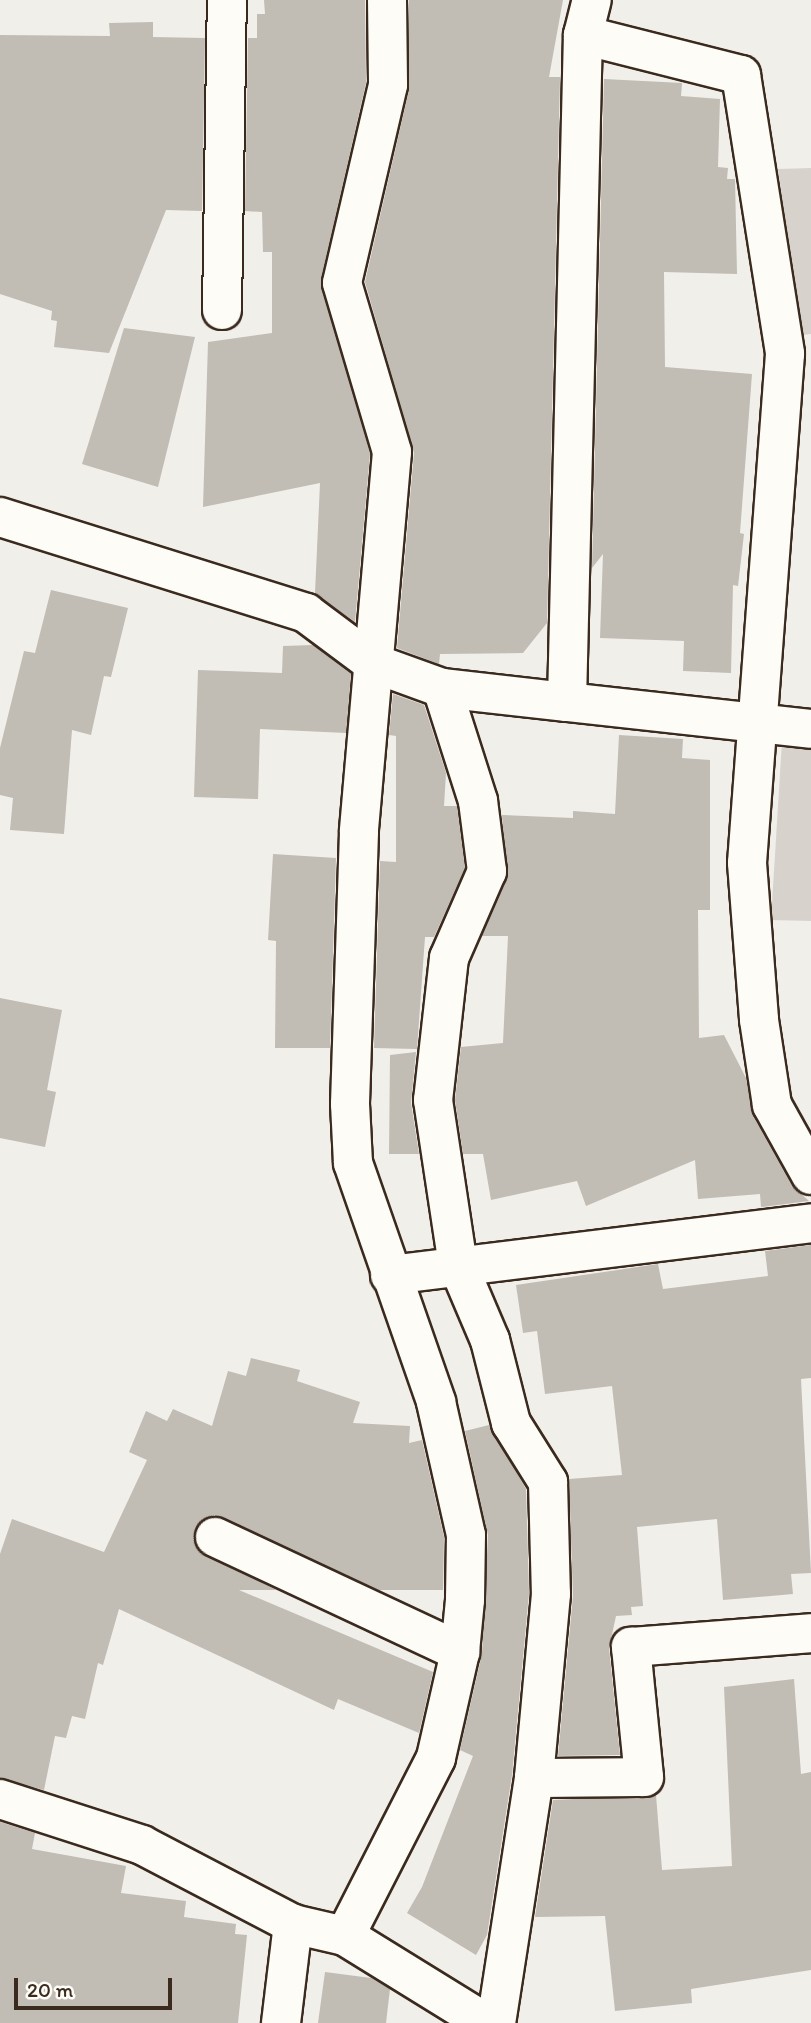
<!DOCTYPE html>
<style>
body{margin:0}
#map{position:relative;width:811px;height:2023px;overflow:hidden;background:#f1efea;font-family:Itim,sans-serif}
div>[style]{position:absolute}
[style*='--x']{left:calc(var(--x)*1px);top:calc(var(--y)*1px);width:calc(var(--w)*1px);rotate:calc(var(--a)*1deg)}
.green>*{inset:0;background:#d7d2cc}
.building>*{inset:0;background:#c1bcb4}
.roads{filter:drop-shadow(2px 0 #3b2a1e) drop-shadow(-2px 0 #3b2a1e) drop-shadow(0 2px #3b2a1e) drop-shadow(0 -2px #3b2a1e)}
.minor>*{height:38px;margin:-19px;padding:0 19px;transform-origin:19px;border-radius:19px;background:#fdfcf7}
span{translate:-50% -50%;white-space:nowrap;text-align:center;line-height:1.15;-webkit-text-stroke:5px #fdfcf7;paint-order:stroke}
.scale{position:absolute;left:14px;top:1978px;width:158px;height:32px;box-sizing:border-box;border:4px solid #3b2a1e;border-top:0;padding-left:9px;font-size:21px;line-height:24px;white-space:nowrap;color:#3b2a1e;-webkit-text-stroke:5px #fdfcf7;paint-order:stroke}
</style>
<div id="map">
<div class="green">
<div style="clip-path:polygon(811px 168px,811px 334px,802px 335px,778px 169px)"></div>
<div style="clip-path:polygon(782px 741px,811px 745px,811px 921px,771px 920px)"></div>
</div>
<div class="building">
<div style="clip-path:polygon(264px 0,365px 0,366px 83px,321px 279px,370px 454px,355px 622px,315px 593px,320px 483px,203px 507px,208px 342px,272px 333px,272px 252px,263px 252px,262px 212px,245px 211px,248px 38px,257px 38px,257px 14px,265px 14px)"></div>
<div style="clip-path:polygon(409px 0,563px 0,549px 77px,560px 77px,547px 623px,523px 653px,440px 654px,439px 664px,397px 648px,414px 453px,365px 282px,409px 90px)"></div>
<div style="clip-path:polygon(153px 22px,153px 37px,205px 38px,202px 211px,166px 210px,109px 353px,54px 347px,57px 321px,51px 320px,52px 311px,0 294px,0 35px,110px 36px,109px 23px)"></div>
<div style="clip-path:polygon(604px 79px,682px 83px,681px 96px,720px 99px,718px 167px,728px 168px,727px 179px,735px 179px,737px 274px,664px 272px,665px 367px,752px 374px,740px 533px,744px 534px,738px 586px,733px 585px,731px 673px,683px 671px,684px 641px,600px 638px,603px 554px,592px 568px)"></div>
<div style="clip-path:polygon(124px 328px,195px 337px,158px 487px,82px 464px)"></div>
<div style="clip-path:polygon(51px 590px,128px 608px,111px 677px,104px 676px,91px 735px,72px 730px,64px 834px,10px 830px,13px 798px,0 795px,0 748px,24px 651px,35px 653px)"></div>
<div style="clip-path:polygon(313px 645px,351px 674px,346px 733px,260px 729px,258px 799px,194px 797px,198px 670px,282px 673px,283px 646px)"></div>
<div style="clip-path:polygon(393px 694px,424px 705px,446px 773px,444px 806px,457px 806px,465px 868px,434px 937px,425px 937px,417px 1049px,374px 1048px,380px 861px,396px 862px,396px 736px,389px 735px)"></div>
<div style="clip-path:polygon(619px 735px,683px 739px,682px 758px,710px 760px,710px 910px,698px 910px,699px 1038px,724px 1035px,746px 1078px,753px 1116px,792px 1186px,809px 1201px,761px 1207px,760px 1194px,698px 1199px,695px 1160px,586px 1206px,577px 1181px,491px 1200px,483px 1154px,463px 1154px,455px 1100px,461px 1047px,503px 1043px,508px 936px,482px 936px,507px 879px,502px 815px,573px 818px,573px 811px,615px 814px)"></div>
<div style="clip-path:polygon(273px 854px,336px 858px,330px 1048px,275px 1048px,276px 941px,268px 940px)"></div>
<div style="clip-path:polygon(0 998px,62px 1010px,47px 1090px,56px 1092px,45px 1147px,0 1138px)"></div>
<div style="clip-path:polygon(416px 1052px,411px 1103px,419px 1154px,389px 1154px,390px 1055px)"></div>
<div style="clip-path:polygon(811px 1245px,811px 1378px,801px 1379px,811px 1573px,791px 1574px,793px 1594px,723px 1600px,717px 1519px,637px 1527px,643px 1606px,631px 1607px,632px 1615px,616px 1616px,609px 1648px,620px 1755px,558px 1756px,573px 1596px,569px 1479px,622px 1475px,612px 1386px,545px 1394px,537px 1331px,523px 1333px,516px 1285px,658px 1264px,663px 1289px,768px 1276px,765px 1251px)"></div>
<div style="clip-path:polygon(251px 1358px,300px 1370px,297px 1381px,360px 1402px,353px 1423px,410px 1426px,409px 1443px,422px 1440px,444px 1537px,443px 1590px,379px 1590px,214px 1515px,196px 1527px,197px 1549px,276px 1590px,239px 1590px,433px 1672px,419px 1733px,338px 1699px,334px 1710px,119px 1609px,103px 1665px,98px 1663px,85px 1719px,72px 1716px,66px 1738px,55px 1736px,44px 1790px,0 1778px,0 1554px,12px 1519px,104px 1552px,147px 1460px,129px 1452px,146px 1411px,167px 1421px,173px 1409px,212px 1426px,228px 1371px,246px 1376px)"></div>
<div style="clip-path:polygon(489px 1425px,526px 1489px,529px 1593px,512px 1775px,487px 1935px,476px 1955px,407px 1913px,422px 1887px,473px 1756px,460px 1750px,482px 1654px,488px 1535px,465px 1431px)"></div>
<div style="clip-path:polygon(794px 1679px,801px 1774px,811px 1772px,811px 1970px,691px 1989px,692px 2003px,615px 2011px,605px 1916px,535px 1917px,553px 1800px,656px 1795px,662px 1870px,732px 1866px,724px 1687px)"></div>
<div style="clip-path:polygon(0 1822px,35px 1833px,32px 1849px,126px 1866px,121px 1893px,186px 1901px,184px 1917px,236px 1924px,235px 1934px,247px 1935px,238px 2023px,0 2023px)"></div>
<div style="clip-path:polygon(325px 1972px,371px 1978px,390px 1989px,386px 2023px,318px 2023px)"></div>
</div>
<div class="roads">
<div class="minor">
<div style="--x:387;--y:0;--w:85;--a:89.3"></div>
<div style="--x:388;--y:85;--w:203;--a:103.1"></div>
<div style="--x:342;--y:283;--w:176;--a:73.5"></div>
<div style="--x:392;--y:452;--w:381;--a:95"></div>
<div style="--x:359;--y:832;--w:272;--a:91.9"></div>
<div style="--x:350;--y:1104;--w:59;--a:87.1"></div>
<div style="--x:353;--y:1163;--w:253;--a:70.8"></div>
<div style="--x:436;--y:1402;--w:136;--a:77.3"></div>
<div style="--x:466;--y:1535;--w:65;--a:90.9"></div>
<div style="--x:465;--y:1600;--w:52;--a:95.5"></div>
<div style="--x:460;--y:1652;--w:109;--a:102.8"></div>
<div style="--x:436;--y:1758;--w:200;--a:117.1"></div>
<div style="--x:345;--y:1936;--w:166;--a:31.7"></div>
<div style="--x:583;--y:35;--w:163;--a:14.2"></div>
<div style="--x:741;--y:75;--w:282;--a:81"></div>
<div style="--x:785;--y:354;--w:510;--a:94.27"></div>
<div style="--x:747;--y:863;--w:157;--a:85.6"></div>
<div style="--x:759;--y:1020;--w:86;--a:81.3"></div>
<div style="--x:772;--y:1105;--w:80;--a:60.9"></div>
<div style="--x:222;--y:310;--w:310;--a:-89.1"></div>
<div style="--x:0;--y:517;--w:321;--a:17.4"></div>
<div style="--x:306;--y:613;--w:84;--a:36.7"></div>
<div style="--x:373;--y:663;--w:73;--a:19.9"></div>
<div style="--x:442;--y:688;--w:126;--a:6.4"></div>
<div style="--x:567;--y:702;--w:667;--a:-88.63"></div>
<div style="--x:583;--y:35;--w:36;--a:-76"></div>
<div style="--x:442;--y:688;--w:119;--a:72.3"></div>
<div style="--x:478;--y:801;--w:71;--a:82.7"></div>
<div style="--x:487;--y:871;--w:95;--a:113.6"></div>
<div style="--x:449;--y:958;--w:143;--a:96.4"></div>
<div style="--x:433;--y:1100;--w:167;--a:81.4"></div>
<div style="--x:458;--y:1265;--w:82;--a:66.9"></div>
<div style="--x:490;--y:1340;--w:86;--a:75.8"></div>
<div style="--x:511;--y:1423;--w:70;--a:57.9"></div>
<div style="--x:548;--y:1482;--w:112;--a:88.5"></div>
<div style="--x:551;--y:1594;--w:185;--a:95.3"></div>
<div style="--x:534;--y:1778;--w:248;--a:98.8"></div>
<div style="--x:567;--y:702;--w:245;--a:6.3"></div>
<div style="--x:390;--y:1275;--w:424;--a:-7"></div>
<div style="--x:215;--y:1537;--w:271;--a:25.1"></div>
<div style="--x:534;--y:1778;--w:110;--a:-0.5"></div>
<div style="--x:644;--y:1777;--w:131;--a:-95.7"></div>
<div style="--x:631;--y:1647;--w:181;--a:-4.4"></div>
<div style="--x:0;--y:1799;--w:149;--a:17.9"></div>
<div style="--x:142;--y:1845;--w:170;--a:27.6"></div>
<div style="--x:293;--y:1924;--w:53;--a:13"></div>
<div style="--x:281;--y:2023;--w:100;--a:-83.1"></div>
</div>
</div>
<div class="scale">20 m</div>
</div>
